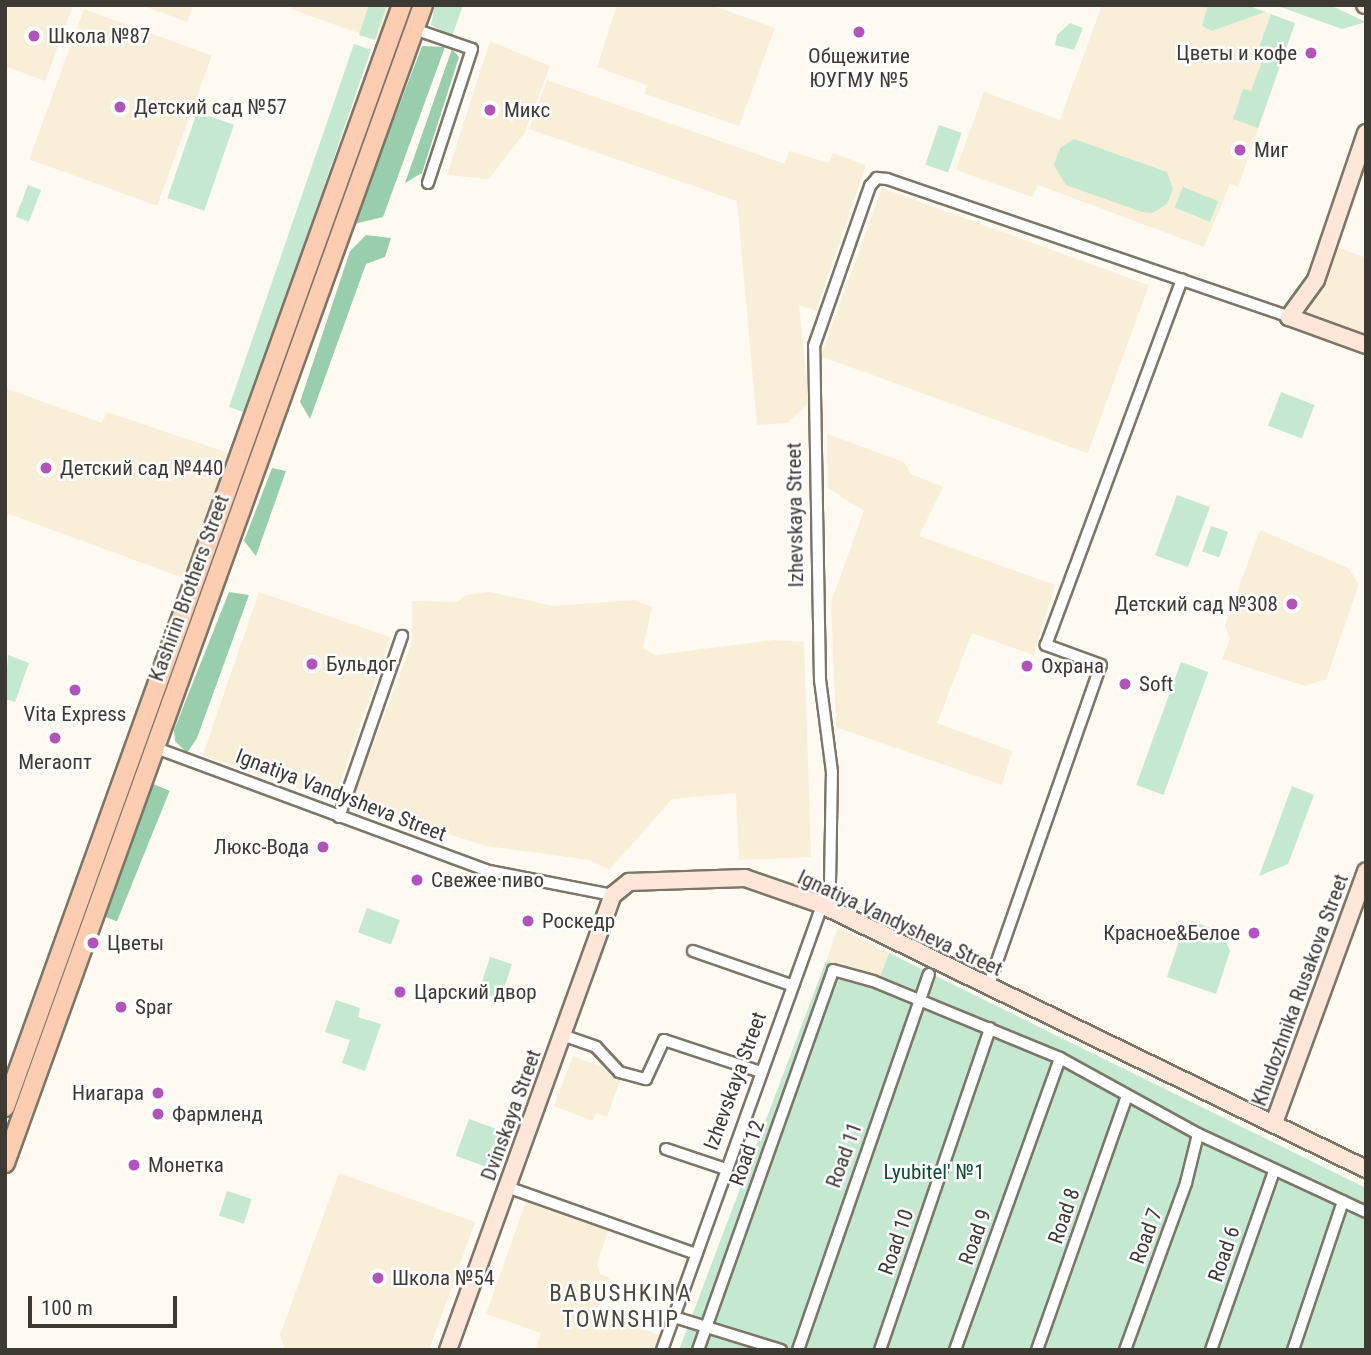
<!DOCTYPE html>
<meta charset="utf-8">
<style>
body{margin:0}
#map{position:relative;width:1371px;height:1355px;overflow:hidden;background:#fefaf1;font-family:"Roboto Condensed",sans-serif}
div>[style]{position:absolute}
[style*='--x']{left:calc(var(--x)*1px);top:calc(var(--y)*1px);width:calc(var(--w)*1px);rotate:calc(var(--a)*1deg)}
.built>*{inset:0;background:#f9eed8;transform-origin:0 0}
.green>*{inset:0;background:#c4e8d0;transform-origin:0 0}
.forest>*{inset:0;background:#98ceac;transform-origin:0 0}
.roads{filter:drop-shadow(2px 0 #7c7669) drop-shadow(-2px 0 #7c7669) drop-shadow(0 2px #7c7669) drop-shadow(0 -2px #7c7669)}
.street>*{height:10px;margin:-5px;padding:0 5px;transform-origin:5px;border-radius:5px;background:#fff}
.secondary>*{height:16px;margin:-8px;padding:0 8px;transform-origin:8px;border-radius:8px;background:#fee6d8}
.primary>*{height:18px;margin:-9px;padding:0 9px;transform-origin:9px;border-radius:9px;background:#fdcdb1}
.dots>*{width:19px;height:19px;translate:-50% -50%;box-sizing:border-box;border:4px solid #fff;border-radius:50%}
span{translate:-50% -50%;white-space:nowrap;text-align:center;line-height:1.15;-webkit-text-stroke:5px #fff;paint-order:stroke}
.poi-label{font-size:21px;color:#3d3a34}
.left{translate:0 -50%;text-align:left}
.right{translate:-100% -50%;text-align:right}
.street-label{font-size:21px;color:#3d3a34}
.park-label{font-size:21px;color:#0d4d2e}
.neighbourhood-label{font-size:23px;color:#4e483c;letter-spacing:2px}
.frame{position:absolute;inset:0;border:7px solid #3d3a34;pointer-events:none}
.scale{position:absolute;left:28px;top:1296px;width:149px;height:32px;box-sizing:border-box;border:4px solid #3d3a34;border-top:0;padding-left:9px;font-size:21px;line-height:24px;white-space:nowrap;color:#3d3a34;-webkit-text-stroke:5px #fff;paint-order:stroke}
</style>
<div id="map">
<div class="built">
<div style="clip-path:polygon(5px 5px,73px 5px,45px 81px,5px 66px)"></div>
<div style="clip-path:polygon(141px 5px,193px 5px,187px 22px)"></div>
<div style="clip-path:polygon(293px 5px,392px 5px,380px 41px,291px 9px)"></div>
<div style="clip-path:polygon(617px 5px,711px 5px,775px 28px,739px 126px,645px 94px,646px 85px,597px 67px)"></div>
<div style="clip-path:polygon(1102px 5px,1247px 5px,1295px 23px,1238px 187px,1230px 184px,1204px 247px,1038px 185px,1032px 197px,956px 170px,984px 92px,1060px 120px)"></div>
<div style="left:84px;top:9px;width:136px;height:160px;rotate:20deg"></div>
<div style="clip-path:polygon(490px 41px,550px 66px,525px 132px,489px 179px,447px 175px)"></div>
<div style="clip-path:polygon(547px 80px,785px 164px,789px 151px,829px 163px,833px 153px,866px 165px,816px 311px,799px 305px,809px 402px,788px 423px,757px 425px,737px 201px,529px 129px)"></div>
<div style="left:882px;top:188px;width:284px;height:179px;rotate:20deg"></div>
<div style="clip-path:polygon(1331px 245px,1366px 258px,1366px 334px,1306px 312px)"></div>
<div style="clip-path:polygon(5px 388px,102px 423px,107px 412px,232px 454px,186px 579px,9px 514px,5px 521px)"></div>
<div style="clip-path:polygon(827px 434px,904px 462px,911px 474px,943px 487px,919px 536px,1055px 585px,1033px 655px,972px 633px,937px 723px,1012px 751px,1002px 785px,836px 727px,831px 602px,864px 511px,828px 488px)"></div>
<div style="clip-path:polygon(1260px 530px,1348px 568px,1359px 584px,1326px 679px,1305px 686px,1222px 659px,1230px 639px,1225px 625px)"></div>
<div style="left:259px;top:592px;width:139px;height:173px;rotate:19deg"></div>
<div style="clip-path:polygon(490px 592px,553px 606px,634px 600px,652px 607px,643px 648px,656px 655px,774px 640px,804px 642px,811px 857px,739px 860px,736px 793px,672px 799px,609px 870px,590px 860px,486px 846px,351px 803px,412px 642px,412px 601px,457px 602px,466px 595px)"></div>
<div style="clip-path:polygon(838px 928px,889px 953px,879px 979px,826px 961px)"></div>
<div style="clip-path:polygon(573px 1056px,622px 1075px,607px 1117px,596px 1113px,593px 1121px,554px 1106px)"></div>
<div style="clip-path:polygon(339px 1173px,475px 1222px,429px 1350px,285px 1350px,280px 1335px)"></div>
<div style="clip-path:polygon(527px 1199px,609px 1228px,597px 1264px,600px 1274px,610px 1278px,597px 1312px,662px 1336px,657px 1350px,535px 1350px,541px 1333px,486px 1314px)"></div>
</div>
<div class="green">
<div style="clip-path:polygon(369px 5px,387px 5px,375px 40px,359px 35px)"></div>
<div style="clip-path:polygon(435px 5px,463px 5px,452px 36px,431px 25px)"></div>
<div style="clip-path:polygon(1208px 5px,1247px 5px,1265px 12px,1212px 31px,1202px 26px)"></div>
<div style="clip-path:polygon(1275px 5px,1330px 5px,1366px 22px,1342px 29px)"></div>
<div style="clip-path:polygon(1271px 14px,1295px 23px,1258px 128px,1233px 119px,1243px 89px,1251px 91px,1261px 64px,1254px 61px)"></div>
<div style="clip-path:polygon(1070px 23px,1083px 28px,1074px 50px,1055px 45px,1057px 35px)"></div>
<div style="left:354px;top:44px;width:18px;height:384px;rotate:19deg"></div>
<div style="left:197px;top:112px;width:39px;height:91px;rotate:19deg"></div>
<div style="left:939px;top:125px;width:24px;height:42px;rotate:19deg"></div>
<div style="clip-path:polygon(1074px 139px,1167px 172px,1173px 189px,1167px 204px,1152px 213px,1142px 212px,1066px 185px,1054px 165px,1060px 148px)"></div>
<div style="left:28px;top:185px;width:14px;height:34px;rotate:21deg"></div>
<div style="left:1183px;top:187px;width:38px;height:22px;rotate:22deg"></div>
<div style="left:1281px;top:392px;width:36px;height:36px;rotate:21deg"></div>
<div style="left:1177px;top:495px;width:35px;height:64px;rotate:20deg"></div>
<div style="left:1211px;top:526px;width:18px;height:27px;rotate:19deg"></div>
<div style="clip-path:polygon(8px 655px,29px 663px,15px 702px,5px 699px)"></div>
<div style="left:1181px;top:662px;width:29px;height:131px;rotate:20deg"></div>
<div style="clip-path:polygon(1292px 786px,1314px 795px,1288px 864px,1259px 876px)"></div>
<div style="left:367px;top:908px;width:35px;height:26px;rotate:20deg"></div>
<div style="clip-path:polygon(1192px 921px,1222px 932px,1230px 951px,1216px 994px,1167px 977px,1182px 932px)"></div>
<div style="clip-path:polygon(889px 953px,1366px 1188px,1366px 1350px,679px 1350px,826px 961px,879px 979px)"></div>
<div style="left:490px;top:957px;width:23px;height:37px;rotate:18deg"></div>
<div style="clip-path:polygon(336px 1000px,360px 1008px,358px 1017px,381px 1024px,365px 1071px,342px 1063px,350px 1040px,325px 1032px)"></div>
<div style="left:469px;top:1119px;width:38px;height:39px;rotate:20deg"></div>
<div style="left:227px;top:1191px;width:26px;height:26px;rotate:18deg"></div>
</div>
<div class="forest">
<div style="clip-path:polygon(422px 46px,445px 47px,383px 217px,354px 224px)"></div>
<div style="clip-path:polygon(452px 49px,459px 57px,422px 173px,405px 183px)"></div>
<div style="clip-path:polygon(366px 235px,391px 238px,385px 257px,366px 264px,310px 419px,300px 402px,350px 251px)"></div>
<div style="clip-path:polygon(272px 468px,286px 471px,256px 556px,244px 541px)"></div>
<div style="clip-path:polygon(229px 592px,249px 595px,197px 738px,187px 753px,175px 741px,174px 730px)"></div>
<div style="left:153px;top:784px;width:18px;height:141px;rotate:22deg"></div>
</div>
<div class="roads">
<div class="street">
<div style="--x:414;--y:29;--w:61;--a:19"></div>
<div style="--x:472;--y:49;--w:141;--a:108.2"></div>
<div style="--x:156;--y:748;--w:351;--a:20.3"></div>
<div style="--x:485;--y:870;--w:130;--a:11.1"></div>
<div style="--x:339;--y:817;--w:192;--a:-70.8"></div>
<div style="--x:693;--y:951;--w:104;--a:19.1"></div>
<div style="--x:988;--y:987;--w:341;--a:-70.7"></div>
<div style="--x:1101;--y:665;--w:59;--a:-160"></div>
<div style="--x:1046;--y:645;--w:390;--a:-69.6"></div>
<div style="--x:562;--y:1035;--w:36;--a:19"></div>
<div style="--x:596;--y:1047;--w:34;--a:47"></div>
<div style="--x:619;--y:1072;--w:28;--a:15"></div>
<div style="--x:646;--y:1079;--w:43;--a:-65.2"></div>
<div style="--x:664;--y:1040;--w:102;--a:18.3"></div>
<div style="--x:666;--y:1149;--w:63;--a:18.4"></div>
<div style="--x:507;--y:1187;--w:201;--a:19.5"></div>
<div style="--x:674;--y:1317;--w:112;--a:17.1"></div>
<div style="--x:662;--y:1350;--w:495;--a:-70.2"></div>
<div style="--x:830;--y:884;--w:112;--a:-89"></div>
<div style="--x:832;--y:772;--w:93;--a:-97.4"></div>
<div style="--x:820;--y:680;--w:334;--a:-91"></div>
<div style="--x:814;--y:346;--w:170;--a:-70.7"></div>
<div style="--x:870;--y:186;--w:11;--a:-49"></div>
<div style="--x:877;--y:178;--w:10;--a:6"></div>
<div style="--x:887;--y:179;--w:425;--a:18.9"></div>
<div style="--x:698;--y:1350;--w:403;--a:-70.4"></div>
<div style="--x:833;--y:970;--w:41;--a:15.4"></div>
<div style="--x:873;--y:981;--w:202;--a:22.4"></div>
<div style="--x:1060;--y:1058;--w:158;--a:28.8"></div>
<div style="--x:1198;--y:1134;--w:185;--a:24.9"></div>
<div style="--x:798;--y:1350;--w:398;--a:-70.8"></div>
<div style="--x:880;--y:1350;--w:340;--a:-71.1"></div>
<div style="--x:955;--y:1350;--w:310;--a:-70.2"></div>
<div style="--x:1037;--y:1350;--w:269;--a:-70.5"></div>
<div style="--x:1125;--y:1350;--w:178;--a:-69.9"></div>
<div style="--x:1186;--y:1183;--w:50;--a:-76.2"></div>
<div style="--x:1211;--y:1350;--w:190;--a:-70.6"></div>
<div style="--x:1293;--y:1350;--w:157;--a:-71.4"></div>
</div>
<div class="secondary">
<div style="--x:1365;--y:5;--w:1;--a:0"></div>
<div style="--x:1366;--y:133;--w:155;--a:108.8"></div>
<div style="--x:1316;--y:280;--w:46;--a:126.1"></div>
<div style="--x:1289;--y:317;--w:82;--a:20"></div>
<div style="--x:1274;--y:1123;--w:268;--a:-69.9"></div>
<div style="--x:448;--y:1350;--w:484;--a:-70.1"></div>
<div style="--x:613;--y:895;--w:21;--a:-39"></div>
<div style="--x:629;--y:882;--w:116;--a:-2"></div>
<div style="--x:745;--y:878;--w:79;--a:19.1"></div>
<div style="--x:820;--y:904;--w:607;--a:25.89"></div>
</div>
<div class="primary">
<div style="--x:5;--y:1107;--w:1171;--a:-70.19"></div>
<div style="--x:5;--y:1163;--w:1231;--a:-70.15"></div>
</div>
</div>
<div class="dots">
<div style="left:859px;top:32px;background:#b053bd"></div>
<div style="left:34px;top:36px;background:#b053bd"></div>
<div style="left:1311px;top:53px;background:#b053bd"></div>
<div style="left:120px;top:107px;background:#b053bd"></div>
<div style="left:490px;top:110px;background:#b053bd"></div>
<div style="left:1240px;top:150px;background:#b053bd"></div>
<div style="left:46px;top:468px;background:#b053bd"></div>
<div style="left:1292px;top:604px;background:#b053bd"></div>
<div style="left:312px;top:664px;background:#b053bd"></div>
<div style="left:1027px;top:666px;background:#b053bd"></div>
<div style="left:1125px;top:684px;background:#b053bd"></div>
<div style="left:75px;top:690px;background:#b053bd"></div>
<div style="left:55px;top:738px;background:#b053bd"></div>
<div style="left:323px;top:847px;background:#b053bd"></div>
<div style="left:417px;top:880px;background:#b053bd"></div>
<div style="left:528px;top:921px;background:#b053bd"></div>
<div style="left:1254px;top:933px;background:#b053bd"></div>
<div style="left:93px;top:943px;background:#b053bd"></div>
<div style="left:400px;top:992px;background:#b053bd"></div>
<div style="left:121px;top:1007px;background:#b053bd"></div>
<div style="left:158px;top:1093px;background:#b053bd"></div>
<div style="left:158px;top:1114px;background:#b053bd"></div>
<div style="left:134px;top:1165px;background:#b053bd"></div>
<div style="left:378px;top:1278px;background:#b053bd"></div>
</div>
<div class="poi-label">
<span class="left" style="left:48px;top:36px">Школа №87</span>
<span class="right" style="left:1297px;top:53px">Цветы и кофе</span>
<span style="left:859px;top:68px">Общежитие<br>ЮУГМУ №5</span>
<span class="left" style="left:134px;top:107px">Детский сад №57</span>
<span class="left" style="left:504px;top:110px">Микс</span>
<span class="left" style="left:1254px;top:150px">Миг</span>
<span class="left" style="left:60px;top:468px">Детский сад №440</span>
<span class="right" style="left:1278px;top:604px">Детский сад №308</span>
<span class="left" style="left:326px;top:664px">Бульдог</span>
<span class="left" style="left:1041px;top:666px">Охрана</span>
<span class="left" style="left:1139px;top:684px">Soft</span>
<span style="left:75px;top:714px">Vita Express</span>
<span style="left:55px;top:762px">Мегаопт</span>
<span class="right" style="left:309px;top:847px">Люкс-Вода</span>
<span class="left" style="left:431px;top:880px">Свежее пиво</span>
<span class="left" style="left:542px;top:921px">Роскедр</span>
<span class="right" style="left:1240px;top:933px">Красное&amp;Белое</span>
<span class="left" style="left:107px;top:943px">Цветы</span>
<span class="left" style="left:414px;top:992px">Царский двор</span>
<span class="left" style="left:135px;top:1007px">Spar</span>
<span class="right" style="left:144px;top:1093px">Ниагара</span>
<span class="left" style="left:172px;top:1114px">Фармленд</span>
<span class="left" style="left:148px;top:1165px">Монетка</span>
<span class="left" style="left:392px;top:1278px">Школа №54</span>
</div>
<div class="street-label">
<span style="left:795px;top:515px;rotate:-91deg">Izhevskaya Street</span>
<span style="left:189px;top:588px;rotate:-70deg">Kashirin Brothers Street</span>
<span style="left:341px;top:795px;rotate:21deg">Ignatiya Vandysheva Street</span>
<span style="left:900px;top:923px;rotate:25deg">Ignatiya Vandysheva Street</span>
<span style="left:1300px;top:990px;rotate:-70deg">Khudozhnika Rusakova Street</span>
<span style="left:735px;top:1081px;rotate:-70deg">Izhevskaya Street</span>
<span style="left:511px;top:1115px;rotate:-70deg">Dvinskaya Street</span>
<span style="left:747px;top:1153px;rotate:-71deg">Road 12</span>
<span style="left:844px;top:1155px;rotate:-70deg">Road 11</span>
<span style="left:1064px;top:1216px;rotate:-71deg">Road 8</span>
<span style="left:1146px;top:1236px;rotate:-70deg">Road 7</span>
<span style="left:975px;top:1237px;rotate:-70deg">Road 9</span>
<span style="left:896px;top:1242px;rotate:-71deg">Road 10</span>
<span style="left:1224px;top:1254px;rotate:-71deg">Road 6</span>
</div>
<div class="park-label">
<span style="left:934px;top:1172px">Lyubitel' №1</span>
</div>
<div class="neighbourhood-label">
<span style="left:621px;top:1307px">BABUSHKINA<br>TOWNSHIP</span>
</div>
<div class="frame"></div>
<div class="scale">100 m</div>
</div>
